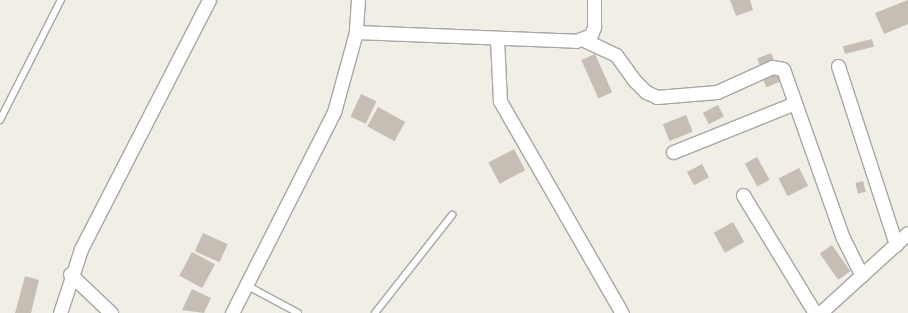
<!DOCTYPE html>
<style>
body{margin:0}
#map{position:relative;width:908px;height:313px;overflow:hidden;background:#f1eee6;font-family:Jost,sans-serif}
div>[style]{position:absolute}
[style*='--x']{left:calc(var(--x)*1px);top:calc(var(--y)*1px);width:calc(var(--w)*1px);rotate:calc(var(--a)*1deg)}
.building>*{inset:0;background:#c6beb5;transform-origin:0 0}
.roads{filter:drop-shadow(1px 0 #a7a7a7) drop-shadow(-1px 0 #a7a7a7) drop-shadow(0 1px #a7a7a7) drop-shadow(0 -1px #a7a7a7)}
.lane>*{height:6px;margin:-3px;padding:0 3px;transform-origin:3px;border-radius:3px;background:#fff}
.street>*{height:13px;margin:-6.5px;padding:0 6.5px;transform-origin:6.5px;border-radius:6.5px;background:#fff}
span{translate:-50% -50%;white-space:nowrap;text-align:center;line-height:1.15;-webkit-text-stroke:3px #fff;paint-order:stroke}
</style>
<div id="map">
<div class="building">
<div style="clip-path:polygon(730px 0,750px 0,753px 10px,736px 16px)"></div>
<div style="clip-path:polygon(908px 0,908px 24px,884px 34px,875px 13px)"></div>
<div style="left:872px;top:39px;width:8px;height:30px;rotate:76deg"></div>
<div style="left:771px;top:53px;width:11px;height:15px;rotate:68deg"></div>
<div style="left:595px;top:54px;width:42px;height:15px;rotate:66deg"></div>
<div style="left:777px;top:71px;width:11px;height:16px;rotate:68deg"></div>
<div style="left:361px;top:94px;width:17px;height:25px;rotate:25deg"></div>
<div style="left:718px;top:105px;width:13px;height:17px;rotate:63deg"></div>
<div style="left:378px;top:107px;width:31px;height:22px;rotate:29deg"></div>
<div style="left:686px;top:115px;width:18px;height:25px;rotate:68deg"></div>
<div style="left:514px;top:149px;width:24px;height:29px;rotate:62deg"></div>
<div style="left:757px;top:157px;width:26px;height:14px;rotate:61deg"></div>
<div style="left:702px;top:164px;width:15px;height:17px;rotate:62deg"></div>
<div style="left:799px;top:168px;width:20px;height:23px;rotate:63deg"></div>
<div style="left:863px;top:181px;width:11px;height:8px;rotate:75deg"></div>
<div style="left:733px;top:222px;width:23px;height:22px;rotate:61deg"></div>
<div style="left:203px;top:233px;width:27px;height:20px;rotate:24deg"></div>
<div style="left:832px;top:245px;width:32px;height:15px;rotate:55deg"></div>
<div style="left:192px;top:252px;width:26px;height:27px;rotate:28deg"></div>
<div style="clip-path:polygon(25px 276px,39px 280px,31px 313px,15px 313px)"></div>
<div style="clip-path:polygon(192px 289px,211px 298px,204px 313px,182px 310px)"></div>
</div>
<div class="roads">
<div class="lane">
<div style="--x:0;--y:120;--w:135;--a:-63.1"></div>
<div style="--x:246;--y:285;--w:59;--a:28.3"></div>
<div style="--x:375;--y:313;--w:125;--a:-51.8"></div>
</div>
<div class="street">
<div style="--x:358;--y:0;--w:32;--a:94"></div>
<div style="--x:356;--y:32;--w:220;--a:2.3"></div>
<div style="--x:576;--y:41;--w:16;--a:-22"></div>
<div style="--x:591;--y:35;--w:9;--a:-69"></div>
<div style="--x:594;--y:27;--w:27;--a:-90"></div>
<div style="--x:497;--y:38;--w:63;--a:87.3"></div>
<div style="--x:500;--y:101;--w:245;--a:60.1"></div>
<div style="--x:584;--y:40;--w:35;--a:25"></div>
<div style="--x:616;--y:55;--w:31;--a:54"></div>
<div style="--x:634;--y:80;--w:17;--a:45"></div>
<div style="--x:646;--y:92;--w:12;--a:24"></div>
<div style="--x:657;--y:97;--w:60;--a:-4.8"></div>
<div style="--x:717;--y:92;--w:60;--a:-24.4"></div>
<div style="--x:772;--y:67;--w:11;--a:10"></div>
<div style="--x:783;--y:69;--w:179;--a:70.5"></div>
<div style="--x:843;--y:238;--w:42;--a:63.4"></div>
<div style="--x:838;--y:66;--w:188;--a:72"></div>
<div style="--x:673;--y:152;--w:131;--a:-21.9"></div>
<div style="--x:743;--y:195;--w:138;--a:58.6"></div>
<div style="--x:70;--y:274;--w:57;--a:43.6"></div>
<div style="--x:60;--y:313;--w:67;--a:-71.8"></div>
<div style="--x:81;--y:249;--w:280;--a:-62.8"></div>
<div style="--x:232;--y:313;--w:225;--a:-63.1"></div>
<div style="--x:334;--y:112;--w:83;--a:-74.6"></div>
<div style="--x:820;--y:313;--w:119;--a:-42.3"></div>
</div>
</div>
</div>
